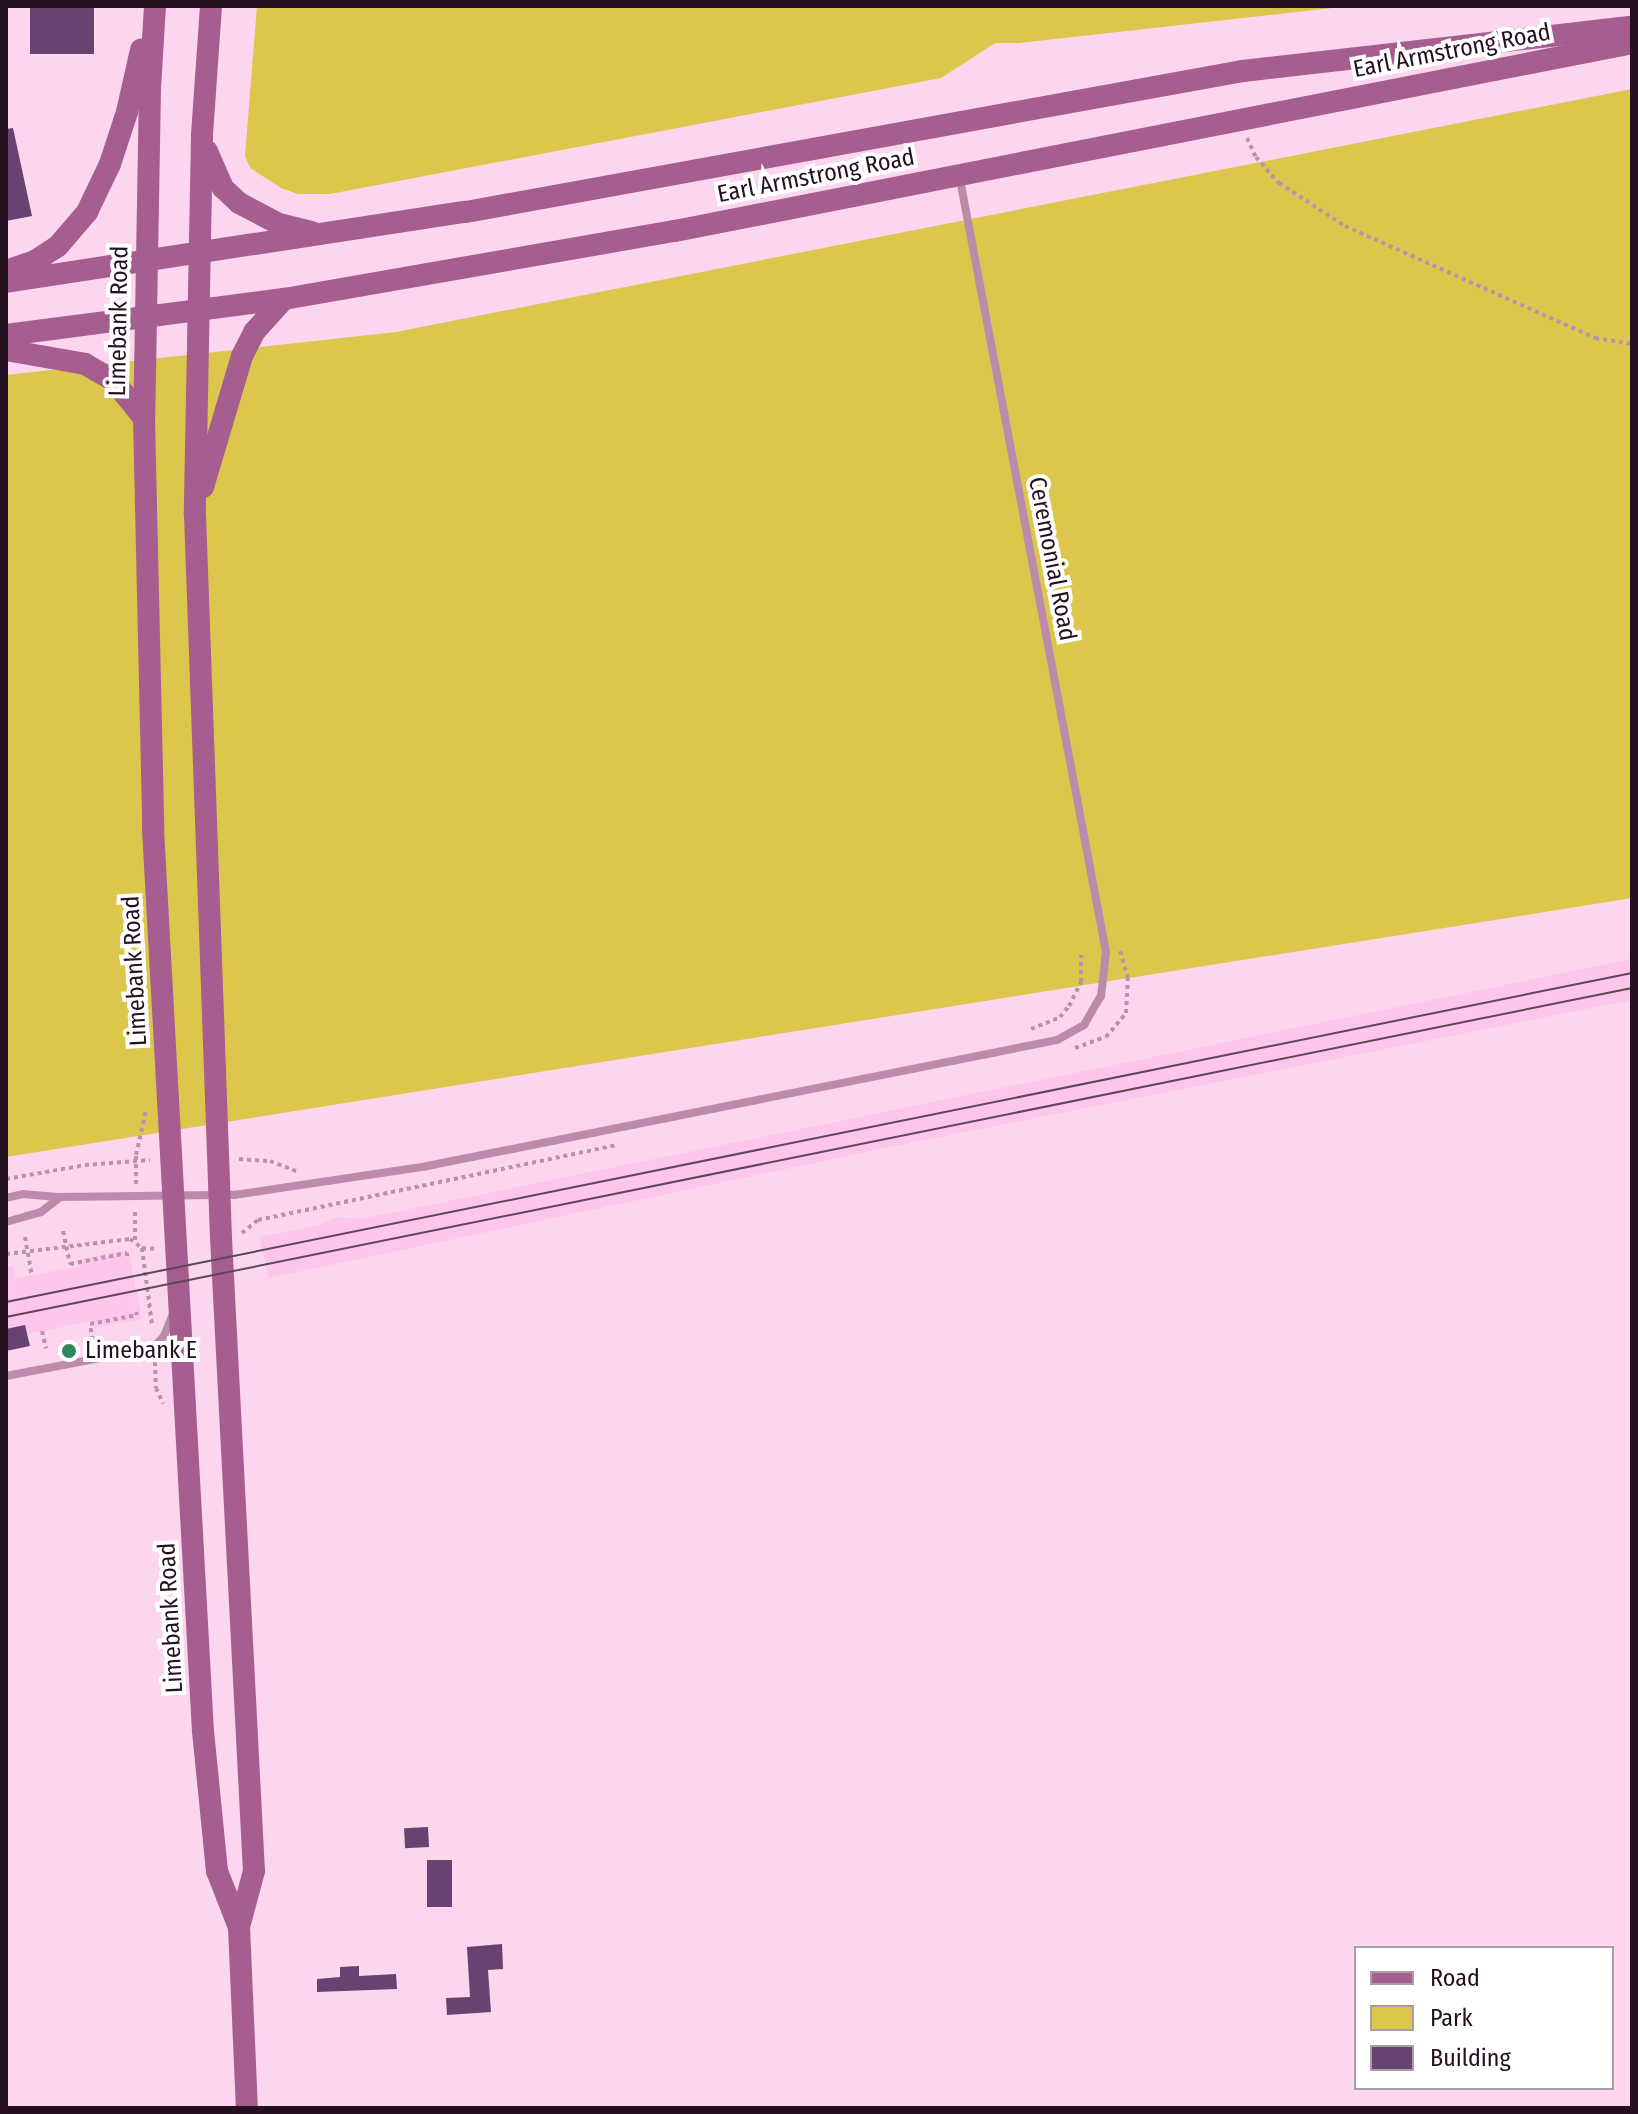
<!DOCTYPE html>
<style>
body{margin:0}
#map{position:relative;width:1638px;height:2114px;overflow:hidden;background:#fbd6ee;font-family:"Fira Sans Condensed",sans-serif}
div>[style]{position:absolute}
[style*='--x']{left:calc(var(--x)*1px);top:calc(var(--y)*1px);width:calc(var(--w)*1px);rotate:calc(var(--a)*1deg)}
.built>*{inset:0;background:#fdc6ea}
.green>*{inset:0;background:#dcc64b}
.building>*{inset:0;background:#684371;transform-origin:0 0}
.path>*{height:4px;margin-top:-2px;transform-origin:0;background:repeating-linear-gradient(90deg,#b595aa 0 4px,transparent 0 8px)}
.service>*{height:8px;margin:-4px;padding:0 4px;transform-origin:4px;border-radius:4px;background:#bc8bab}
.secondary>*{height:22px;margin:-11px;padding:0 11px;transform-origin:11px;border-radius:11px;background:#a65e90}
.tram>*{height:2px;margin:-1px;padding:0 1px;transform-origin:1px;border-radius:1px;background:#5f4657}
.dots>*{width:22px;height:22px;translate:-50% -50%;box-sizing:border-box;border:4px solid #fff;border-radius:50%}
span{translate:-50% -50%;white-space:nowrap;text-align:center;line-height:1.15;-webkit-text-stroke:8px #fff;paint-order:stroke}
.street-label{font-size:24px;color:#25101f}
.poi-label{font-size:24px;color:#25101f}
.left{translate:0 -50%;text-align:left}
.frame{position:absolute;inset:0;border:8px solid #25101f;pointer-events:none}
.legend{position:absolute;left:1354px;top:1946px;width:260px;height:144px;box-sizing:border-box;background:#fff;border:2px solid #a89fa5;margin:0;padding:10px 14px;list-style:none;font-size:24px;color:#25101f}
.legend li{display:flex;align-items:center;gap:16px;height:40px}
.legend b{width:40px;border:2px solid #a89fa5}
</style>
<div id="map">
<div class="built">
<div style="clip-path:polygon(1632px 959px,1632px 1000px,885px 1148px,269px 1278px,260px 1240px,260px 1237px,320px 1225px,336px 1217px,361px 1219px)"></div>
<div style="clip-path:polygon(128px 1250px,142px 1319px,94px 1328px,92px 1321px,28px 1334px,6px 1351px,6px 1267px,13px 1266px,16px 1278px,81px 1266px,80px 1259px)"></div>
</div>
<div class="green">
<div style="clip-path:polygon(257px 6px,1350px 6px,1019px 43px,995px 43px,941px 78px,330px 194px,298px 194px,281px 188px,250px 168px,245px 156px)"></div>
<div style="clip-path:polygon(1632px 89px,1632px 898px,6px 1157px,6px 375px,396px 332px)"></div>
</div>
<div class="building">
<div style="left:30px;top:6px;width:64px;height:48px"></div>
<div style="clip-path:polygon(13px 128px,32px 216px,6px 221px,6px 129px)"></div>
<div style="clip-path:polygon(25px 1325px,30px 1346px,6px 1351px,6px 1329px)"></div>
<div style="left:428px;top:1827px;width:20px;height:24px;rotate:87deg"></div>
<div style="left:452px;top:1860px;width:47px;height:25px;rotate:90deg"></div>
<div style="clip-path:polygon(502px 1944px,503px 1969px,488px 1970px,491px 2012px,447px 2015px,446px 1998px,470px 1997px,467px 1947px)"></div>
<div style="clip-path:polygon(359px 1966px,359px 1976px,396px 1974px,397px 1989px,317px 1992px,317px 1979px,340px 1977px,340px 1967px)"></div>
</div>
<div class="path">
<div style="--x:1247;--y:138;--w:21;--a:65"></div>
<div style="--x:1256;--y:157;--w:35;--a:49"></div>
<div style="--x:1279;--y:183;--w:79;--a:33.1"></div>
<div style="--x:1345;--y:226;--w:274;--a:24.1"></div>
<div style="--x:1595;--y:338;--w:37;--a:9"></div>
<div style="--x:1031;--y:1029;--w:31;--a:-22"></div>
<div style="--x:1060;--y:1017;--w:14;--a:-51"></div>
<div style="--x:1069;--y:1006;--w:27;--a:-63"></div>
<div style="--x:1081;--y:982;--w:27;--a:-90"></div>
<div style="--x:1075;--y:1048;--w:33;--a:-20"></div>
<div style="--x:1106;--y:1037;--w:31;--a:-50"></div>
<div style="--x:1126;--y:1013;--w:35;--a:-87"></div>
<div style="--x:1128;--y:978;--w:29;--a:-106"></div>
<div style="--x:239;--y:1159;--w:31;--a:4"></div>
<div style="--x:270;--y:1161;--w:28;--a:21"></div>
<div style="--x:6;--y:1179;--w:80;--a:-10"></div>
<div style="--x:85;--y:1165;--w:65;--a:-4.4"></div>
<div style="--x:136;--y:1184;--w:29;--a:-90"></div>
<div style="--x:136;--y:1155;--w:46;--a:-77.5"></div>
<div style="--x:63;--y:1231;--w:34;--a:78"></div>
<div style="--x:70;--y:1264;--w:58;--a:-10.9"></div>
<div style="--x:127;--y:1253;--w:3;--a:90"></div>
<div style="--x:242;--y:1233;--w:21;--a:-39"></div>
<div style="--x:258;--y:1220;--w:366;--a:-11.8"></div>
<div style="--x:25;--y:1237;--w:39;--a:80"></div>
<div style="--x:135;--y:1240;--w:31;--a:-90"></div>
<div style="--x:142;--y:1248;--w:78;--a:82.6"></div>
<div style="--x:6;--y:1254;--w:125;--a:-6.9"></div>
<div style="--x:130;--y:1239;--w:15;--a:37"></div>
<div style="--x:142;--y:1248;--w:16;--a:4"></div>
<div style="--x:42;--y:1331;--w:18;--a:77"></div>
<div style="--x:93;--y:1340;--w:16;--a:-101"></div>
<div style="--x:90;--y:1324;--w:48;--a:-10.8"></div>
<div style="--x:137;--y:1315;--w:3;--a:-108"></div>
<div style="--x:155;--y:1362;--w:26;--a:88"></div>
<div style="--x:156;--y:1388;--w:17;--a:65"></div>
</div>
<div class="service">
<div style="--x:6;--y:1198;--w:17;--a:-13"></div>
<div style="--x:23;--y:1194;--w:37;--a:5"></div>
<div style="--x:60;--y:1197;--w:174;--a:-0.7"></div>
<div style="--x:234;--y:1195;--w:195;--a:-8.5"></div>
<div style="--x:427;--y:1166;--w:642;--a:-11.31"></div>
<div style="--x:1057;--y:1040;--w:31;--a:-29"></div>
<div style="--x:1084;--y:1025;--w:34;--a:-60"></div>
<div style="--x:1101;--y:996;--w:44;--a:-83.5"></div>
<div style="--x:1106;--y:952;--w:787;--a:-100.7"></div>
<div style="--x:6;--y:1222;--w:36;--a:-16"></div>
<div style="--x:41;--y:1212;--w:24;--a:-38"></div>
<div style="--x:6;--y:1376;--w:150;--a:-10.8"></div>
<div style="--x:153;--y:1348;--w:16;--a:-47"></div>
<div style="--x:164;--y:1336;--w:22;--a:-68"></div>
</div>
<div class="secondary">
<div style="--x:155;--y:6;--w:82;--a:93.5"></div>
<div style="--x:150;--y:88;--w:330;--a:91"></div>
<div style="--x:144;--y:418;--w:411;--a:88.7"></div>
<div style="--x:153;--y:829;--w:903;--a:86.83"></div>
<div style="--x:203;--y:1731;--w:141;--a:84.3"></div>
<div style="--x:217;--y:1871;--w:60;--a:68.6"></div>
<div style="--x:211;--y:6;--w:130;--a:94"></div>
<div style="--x:202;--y:136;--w:379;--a:91.1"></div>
<div style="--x:195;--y:515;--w:723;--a:87.94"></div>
<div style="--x:221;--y:1238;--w:634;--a:87.02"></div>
<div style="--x:254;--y:1871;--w:58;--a:105"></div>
<div style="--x:239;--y:1927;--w:181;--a:87.5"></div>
<div style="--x:207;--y:151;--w:40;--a:66.6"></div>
<div style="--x:223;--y:188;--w:22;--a:43"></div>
<div style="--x:239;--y:203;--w:45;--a:27.7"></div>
<div style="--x:279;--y:224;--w:34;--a:14"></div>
<div style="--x:6;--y:271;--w:31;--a:-19"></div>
<div style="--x:35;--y:261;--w:27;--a:-33"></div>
<div style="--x:58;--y:246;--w:45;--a:-49.5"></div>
<div style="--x:87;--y:212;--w:53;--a:-64.4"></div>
<div style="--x:110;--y:164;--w:55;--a:-71.9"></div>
<div style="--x:127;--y:112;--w:64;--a:-77.3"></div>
<div style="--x:6;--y:282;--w:465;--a:-8.7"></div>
<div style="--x:466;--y:212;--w:790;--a:-10.29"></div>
<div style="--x:1243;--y:71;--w:391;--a:-6.5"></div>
<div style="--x:6;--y:335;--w:280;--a:-7.4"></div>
<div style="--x:284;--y:299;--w:397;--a:-9.9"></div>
<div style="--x:675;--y:231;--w:975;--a:-11.11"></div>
<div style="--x:6;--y:350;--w:80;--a:10"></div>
<div style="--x:85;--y:364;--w:32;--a:30"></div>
<div style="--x:113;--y:380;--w:49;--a:50.8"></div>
<div style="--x:203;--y:487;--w:137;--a:-73.4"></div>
<div style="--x:242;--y:356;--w:27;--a:-63"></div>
<div style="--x:254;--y:332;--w:45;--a:-47.7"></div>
</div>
<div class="tram">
<div style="--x:6;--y:1302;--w:1659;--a:-11.44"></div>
<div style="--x:6;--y:1317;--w:1659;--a:-11.44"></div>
</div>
<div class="dots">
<div style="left:69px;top:1351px;background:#2d875d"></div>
</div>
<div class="street-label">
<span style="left:1452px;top:51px;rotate:-11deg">Earl Armstrong Road</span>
<span style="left:816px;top:176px;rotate:-11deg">Earl Armstrong Road</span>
<span style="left:119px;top:321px;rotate:-89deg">Limebank Road</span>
<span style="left:1052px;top:559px;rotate:79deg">Ceremonial Road</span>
<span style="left:135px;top:971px;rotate:-93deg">Limebank Road</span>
<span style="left:171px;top:1618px;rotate:-93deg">Limebank Road</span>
</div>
<div class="poi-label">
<span class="left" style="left:85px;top:1351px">Limebank E</span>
</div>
<div class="frame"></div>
<ul class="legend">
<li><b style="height:10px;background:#a65e90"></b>Road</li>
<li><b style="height:22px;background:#dcc64b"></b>Park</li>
<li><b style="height:22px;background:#684371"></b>Building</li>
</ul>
</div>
